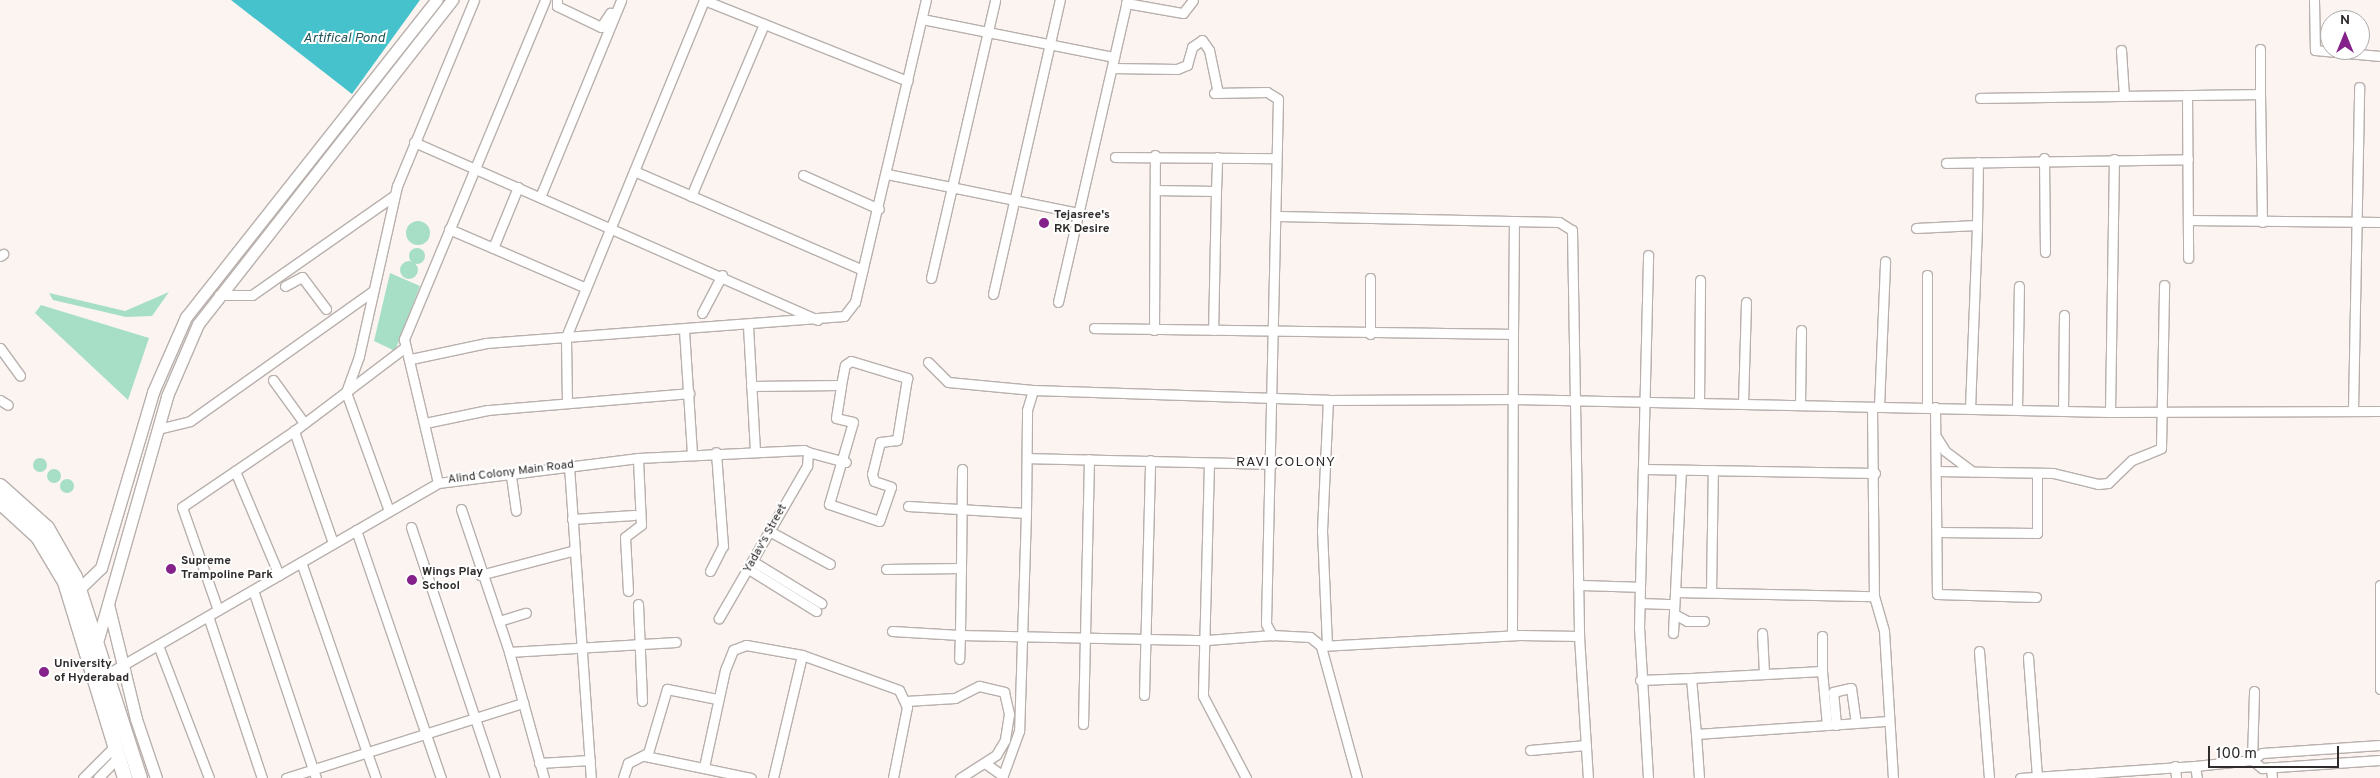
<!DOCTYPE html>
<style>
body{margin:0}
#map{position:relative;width:2380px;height:778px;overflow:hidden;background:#fcf4f0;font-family:Overpass,sans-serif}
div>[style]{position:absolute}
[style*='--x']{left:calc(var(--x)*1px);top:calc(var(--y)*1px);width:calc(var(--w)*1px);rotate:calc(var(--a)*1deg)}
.green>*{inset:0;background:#a7dfc6}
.round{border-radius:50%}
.water>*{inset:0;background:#46c2cc}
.roads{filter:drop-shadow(1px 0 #b8b0ac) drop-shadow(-1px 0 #b8b0ac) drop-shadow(0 1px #b8b0ac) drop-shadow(0 -1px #b8b0ac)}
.minor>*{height:9px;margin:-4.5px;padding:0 4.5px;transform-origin:4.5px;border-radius:4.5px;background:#fff}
.tertiary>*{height:11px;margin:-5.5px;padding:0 5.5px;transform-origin:5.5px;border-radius:5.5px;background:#fff}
.primary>*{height:14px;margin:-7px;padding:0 7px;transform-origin:7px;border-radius:7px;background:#fff}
.dots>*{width:14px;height:14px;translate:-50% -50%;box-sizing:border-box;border:2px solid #fff;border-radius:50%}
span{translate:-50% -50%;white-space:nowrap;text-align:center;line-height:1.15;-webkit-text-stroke:4px #fff;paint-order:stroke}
.poi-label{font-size:12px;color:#2e2b2a;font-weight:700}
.left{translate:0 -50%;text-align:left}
.street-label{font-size:12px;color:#2e2b2a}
.water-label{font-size:14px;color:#22565a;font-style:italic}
.neighbourhood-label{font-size:14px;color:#2e2b2a;letter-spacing:1px}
.north{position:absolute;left:2320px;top:10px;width:50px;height:50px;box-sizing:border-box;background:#fff;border:1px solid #abaaaa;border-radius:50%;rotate:0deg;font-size:14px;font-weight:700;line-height:20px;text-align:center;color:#2e2b2a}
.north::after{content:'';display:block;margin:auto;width:18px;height:22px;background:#85218a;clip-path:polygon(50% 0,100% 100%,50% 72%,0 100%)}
.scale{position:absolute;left:2208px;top:746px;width:131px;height:22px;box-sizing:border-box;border:2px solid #2e2b2a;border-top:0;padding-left:6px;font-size:15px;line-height:18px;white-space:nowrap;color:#2e2b2a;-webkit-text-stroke:4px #fff;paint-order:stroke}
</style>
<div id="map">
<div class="green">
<div class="round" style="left:406px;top:221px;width:24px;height:24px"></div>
<div class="round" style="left:409px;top:248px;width:16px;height:16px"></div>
<div class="round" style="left:400px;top:261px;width:18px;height:18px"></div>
<div style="clip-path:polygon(390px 273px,420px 286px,395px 351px,374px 341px)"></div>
<div style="clip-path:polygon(169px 292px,152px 316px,126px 317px,53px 300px,49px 293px,125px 311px)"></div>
<div style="clip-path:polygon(41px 305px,149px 338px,128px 400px,35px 313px)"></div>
<div class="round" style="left:33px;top:458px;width:14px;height:14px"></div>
<div class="round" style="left:47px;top:469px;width:14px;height:14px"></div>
<div class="round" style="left:60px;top:479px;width:14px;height:14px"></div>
</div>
<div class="water">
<div style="clip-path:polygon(231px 0,420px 0,352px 94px)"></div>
</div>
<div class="roads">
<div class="minor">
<div style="--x:557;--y:0;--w:6;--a:90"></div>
<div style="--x:557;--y:6;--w:49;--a:25.5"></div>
<div style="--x:601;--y:27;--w:17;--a:-57"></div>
<div style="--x:704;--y:0;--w:219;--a:21.7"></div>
<div style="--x:2314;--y:0;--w:50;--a:88.9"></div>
<div style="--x:2315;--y:50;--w:65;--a:5.3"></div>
<div style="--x:1126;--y:3;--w:58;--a:10"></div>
<div style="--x:1183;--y:13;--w:16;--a:-52"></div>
<div style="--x:922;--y:19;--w:196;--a:11.2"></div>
<div style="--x:2260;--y:49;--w:45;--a:90"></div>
<div style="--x:2121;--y:50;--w:46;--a:86.3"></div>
<div style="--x:1112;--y:68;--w:65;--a:0.9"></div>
<div style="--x:1177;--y:69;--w:11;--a:-22"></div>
<div style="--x:1187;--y:65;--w:19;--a:-74"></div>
<div style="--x:1192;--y:47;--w:12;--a:-35"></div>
<div style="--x:1202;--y:40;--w:12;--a:55"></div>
<div style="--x:1209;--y:50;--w:44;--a:78.2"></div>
<div style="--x:1214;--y:93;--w:53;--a:-1.1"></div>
<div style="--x:1267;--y:92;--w:13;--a:32"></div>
<div style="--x:1278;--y:99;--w:525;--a:91.31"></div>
<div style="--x:1266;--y:624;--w:13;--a:61"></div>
<div style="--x:1272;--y:635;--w:38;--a:3"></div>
<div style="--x:1310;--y:637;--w:14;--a:39"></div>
<div style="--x:2187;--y:95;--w:163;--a:89.6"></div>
<div style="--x:1980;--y:98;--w:280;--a:-0.8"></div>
<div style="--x:2260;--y:94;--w:128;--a:89.1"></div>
<div style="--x:414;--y:142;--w:441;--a:23.8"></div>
<div style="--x:1115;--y:157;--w:161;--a:0.4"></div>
<div style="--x:2044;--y:158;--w:94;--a:89.4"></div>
<div style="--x:1946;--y:163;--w:242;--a:-0.9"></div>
<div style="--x:634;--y:171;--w:249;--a:23.4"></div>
<div style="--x:887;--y:174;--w:195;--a:11.5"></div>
<div style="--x:803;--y:175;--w:83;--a:24.1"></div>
<div style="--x:1155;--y:190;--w:61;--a:0.9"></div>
<div style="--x:1216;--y:191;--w:139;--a:91.2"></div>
<div style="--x:1216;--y:191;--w:34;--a:-88"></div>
<div style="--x:691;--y:196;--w:187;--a:-67"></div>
<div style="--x:540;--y:197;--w:213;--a:-67.6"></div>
<div style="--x:1278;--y:216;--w:281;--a:1.2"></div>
<div style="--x:1559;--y:222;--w:15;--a:32"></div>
<div style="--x:1572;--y:230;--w:406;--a:89"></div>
<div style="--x:2188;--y:220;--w:192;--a:0.6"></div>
<div style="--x:1916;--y:228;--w:61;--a:-2.8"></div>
<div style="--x:1977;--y:225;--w:63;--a:-89.1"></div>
<div style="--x:449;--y:229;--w:149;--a:23.3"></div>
<div style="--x:586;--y:288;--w:311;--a:-67.7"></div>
<div style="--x:493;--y:248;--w:66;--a:-67.7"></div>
<div style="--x:0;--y:256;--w:4;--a:-34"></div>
<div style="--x:931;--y:278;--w:285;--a:-77"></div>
<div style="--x:1370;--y:278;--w:56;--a:90"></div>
<div style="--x:285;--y:286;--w:19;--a:-28"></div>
<div style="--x:302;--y:277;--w:40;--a:53"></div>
<div style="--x:993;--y:294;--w:302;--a:-77.2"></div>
<div style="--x:219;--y:295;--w:33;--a:0"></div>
<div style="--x:252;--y:295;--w:174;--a:-35"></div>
<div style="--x:1058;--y:302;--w:310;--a:-77.1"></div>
<div style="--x:702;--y:313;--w:43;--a:-62.2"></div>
<div style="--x:748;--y:326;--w:124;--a:86.8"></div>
<div style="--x:1094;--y:328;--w:419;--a:0.8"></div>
<div style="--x:1513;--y:334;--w:301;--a:90.2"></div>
<div style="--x:684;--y:330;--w:123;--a:86.3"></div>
<div style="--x:1154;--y:330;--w:175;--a:-89.7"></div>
<div style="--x:1513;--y:334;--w:113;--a:-89.5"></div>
<div style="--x:0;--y:348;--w:34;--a:54"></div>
<div style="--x:411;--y:359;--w:77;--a:-12"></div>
<div style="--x:486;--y:343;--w:359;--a:-4.3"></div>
<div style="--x:844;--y:316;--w:18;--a:-52"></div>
<div style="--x:855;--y:302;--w:310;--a:-76.8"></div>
<div style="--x:928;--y:362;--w:28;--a:45"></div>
<div style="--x:948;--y:382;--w:85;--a:5.4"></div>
<div style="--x:273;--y:380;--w:53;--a:54.2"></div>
<div style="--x:751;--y:386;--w:90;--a:-0.6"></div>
<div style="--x:841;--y:385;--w:20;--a:-79"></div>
<div style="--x:845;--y:365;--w:7;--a:-34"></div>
<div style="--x:851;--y:361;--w:59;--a:16.9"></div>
<div style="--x:907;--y:378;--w:63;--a:99.2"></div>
<div style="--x:897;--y:440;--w:17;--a:173"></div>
<div style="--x:880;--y:442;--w:33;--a:104"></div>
<div style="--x:872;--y:474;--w:7;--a:74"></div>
<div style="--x:874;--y:481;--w:18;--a:19"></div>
<div style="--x:891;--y:487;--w:36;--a:109"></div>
<div style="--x:879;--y:521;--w:53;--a:-161.2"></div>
<div style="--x:829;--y:504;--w:85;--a:-73.7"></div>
<div style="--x:853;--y:422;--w:17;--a:-167"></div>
<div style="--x:836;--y:418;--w:33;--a:-81"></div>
<div style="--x:0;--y:400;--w:9;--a:32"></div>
<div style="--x:567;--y:403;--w:66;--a:-90.9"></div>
<div style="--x:566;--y:337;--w:53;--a:-67.8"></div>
<div style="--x:1699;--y:403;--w:123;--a:-89.5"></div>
<div style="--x:1743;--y:404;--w:102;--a:-88.3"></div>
<div style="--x:1800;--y:405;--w:75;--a:-89.2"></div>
<div style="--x:1872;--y:407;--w:189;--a:89.4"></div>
<div style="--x:1874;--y:596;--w:36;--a:74"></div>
<div style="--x:1884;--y:631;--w:147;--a:86.5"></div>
<div style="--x:1879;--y:407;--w:146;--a:-87.6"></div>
<div style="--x:1927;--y:407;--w:132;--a:-90"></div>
<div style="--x:1935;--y:407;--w:187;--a:89.4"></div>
<div style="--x:1937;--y:594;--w:99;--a:1.7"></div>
<div style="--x:1970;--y:409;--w:184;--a:-87.8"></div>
<div style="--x:2017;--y:410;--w:124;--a:-89.1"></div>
<div style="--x:2353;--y:410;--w:323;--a:-88.9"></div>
<div style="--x:2063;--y:411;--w:96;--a:-89.4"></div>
<div style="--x:2110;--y:412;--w:253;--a:-89.1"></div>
<div style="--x:425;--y:423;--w:64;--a:-11.7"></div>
<div style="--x:488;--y:410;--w:202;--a:-4.8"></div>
<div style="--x:158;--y:429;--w:33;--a:-14"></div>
<div style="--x:190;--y:421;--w:224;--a:-35.4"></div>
<div style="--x:1937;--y:438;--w:15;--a:58"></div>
<div style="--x:1945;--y:451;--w:34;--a:37"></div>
<div style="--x:808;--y:452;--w:39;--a:15"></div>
<div style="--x:1027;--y:458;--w:245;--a:1.4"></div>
<div style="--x:1209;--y:463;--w:233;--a:91.5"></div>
<div style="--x:1203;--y:696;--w:93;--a:62.3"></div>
<div style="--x:569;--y:466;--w:313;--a:86"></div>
<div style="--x:1644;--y:469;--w:231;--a:1"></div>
<div style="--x:235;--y:471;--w:113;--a:67.1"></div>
<div style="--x:1936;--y:471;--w:117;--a:1"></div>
<div style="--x:2053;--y:473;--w:46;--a:13.7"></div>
<div style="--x:2098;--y:484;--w:10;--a:-6"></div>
<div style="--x:2108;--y:483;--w:33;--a:-44"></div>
<div style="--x:2132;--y:460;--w:31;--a:-22"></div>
<div style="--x:2161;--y:448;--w:163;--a:-88.9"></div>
<div style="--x:511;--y:476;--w:35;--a:82"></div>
<div style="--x:438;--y:483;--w:148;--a:-103.3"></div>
<div style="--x:404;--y:339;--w:367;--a:-67.4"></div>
<div style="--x:908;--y:506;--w:118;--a:3.4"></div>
<div style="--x:1026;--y:513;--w:218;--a:91.8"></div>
<div style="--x:1019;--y:731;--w:50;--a:109.9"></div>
<div style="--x:461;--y:509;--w:151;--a:71.4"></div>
<div style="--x:509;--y:652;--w:131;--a:74.5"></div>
<div style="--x:389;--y:511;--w:127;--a:-109.9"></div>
<div style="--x:346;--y:392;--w:73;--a:-37.2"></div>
<div style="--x:1026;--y:513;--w:103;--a:-89.4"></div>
<div style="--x:1027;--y:410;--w:21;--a:-73"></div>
<div style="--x:1033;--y:390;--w:295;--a:1.9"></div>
<div style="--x:1328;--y:400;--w:185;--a:-0.3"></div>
<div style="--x:1513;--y:399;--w:597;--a:1.25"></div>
<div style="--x:2110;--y:412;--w:270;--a:-0.2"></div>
<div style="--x:572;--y:519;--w:62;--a:-3.7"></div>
<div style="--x:411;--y:527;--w:265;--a:71.5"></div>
<div style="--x:356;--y:530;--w:262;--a:71.1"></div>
<div style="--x:771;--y:532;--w:67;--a:28.5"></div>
<div style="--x:1937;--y:532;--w:100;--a:0.6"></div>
<div style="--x:2037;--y:533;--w:60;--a:-90"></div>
<div style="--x:333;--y:543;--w:119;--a:-109.2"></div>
<div style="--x:294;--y:431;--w:65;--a:-36.9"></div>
<div style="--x:346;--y:392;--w:38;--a:-70"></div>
<div style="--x:359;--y:356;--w:174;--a:-77.4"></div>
<div style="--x:397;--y:186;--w:201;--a:-67.5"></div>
<div style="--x:301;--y:562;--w:229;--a:70.9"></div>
<div style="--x:754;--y:562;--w:79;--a:31.5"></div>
<div style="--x:961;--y:568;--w:99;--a:-89.4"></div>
<div style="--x:886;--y:569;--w:75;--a:-0.8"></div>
<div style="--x:961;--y:568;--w:67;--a:90.9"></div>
<div style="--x:960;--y:635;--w:247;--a:1.2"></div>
<div style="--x:1207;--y:640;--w:65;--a:-4.4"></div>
<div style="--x:750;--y:570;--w:78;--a:31.8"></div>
<div style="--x:710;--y:571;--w:28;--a:-63"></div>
<div style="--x:723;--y:546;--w:94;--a:-94.3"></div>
<div style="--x:480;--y:575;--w:98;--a:-14.7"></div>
<div style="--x:1578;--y:585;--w:62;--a:1.8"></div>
<div style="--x:2380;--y:585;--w:104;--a:90"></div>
<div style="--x:253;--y:590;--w:198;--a:71.5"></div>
<div style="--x:628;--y:591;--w:54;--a:-93.2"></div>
<div style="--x:625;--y:537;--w:20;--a:-37"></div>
<div style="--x:641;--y:525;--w:67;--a:-92.6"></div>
<div style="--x:1711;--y:591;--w:121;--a:-89.1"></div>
<div style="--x:1675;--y:592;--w:199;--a:1.2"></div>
<div style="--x:1640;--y:603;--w:34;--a:2"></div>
<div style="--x:638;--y:604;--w:97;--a:87.6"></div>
<div style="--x:218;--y:610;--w:109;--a:-109.3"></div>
<div style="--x:182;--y:507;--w:135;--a:-34.2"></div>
<div style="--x:1674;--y:614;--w:15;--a:28"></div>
<div style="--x:1687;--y:621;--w:17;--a:0"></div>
<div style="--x:208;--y:616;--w:171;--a:71.6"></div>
<div style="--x:499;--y:621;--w:28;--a:-17"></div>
<div style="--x:892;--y:631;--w:68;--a:3.4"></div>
<div style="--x:960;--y:635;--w:24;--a:92"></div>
<div style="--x:1673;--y:633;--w:163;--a:-87.2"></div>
<div style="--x:1762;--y:633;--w:40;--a:87.1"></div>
<div style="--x:158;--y:645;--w:142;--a:69"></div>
<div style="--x:1327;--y:645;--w:114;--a:-92.5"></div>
<div style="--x:1322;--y:531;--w:131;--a:-87.4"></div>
<div style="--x:1979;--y:651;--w:127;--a:85.5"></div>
<div style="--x:509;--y:652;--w:167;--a:-3.4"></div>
<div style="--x:2028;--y:657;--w:119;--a:85.7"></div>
<div style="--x:1822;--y:671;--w:35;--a:-90"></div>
<div style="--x:109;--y:673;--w:380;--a:-30"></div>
<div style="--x:438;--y:483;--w:202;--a:-7.1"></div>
<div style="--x:638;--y:458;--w:166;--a:-2.8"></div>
<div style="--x:804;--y:450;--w:4;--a:27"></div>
<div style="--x:808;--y:452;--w:14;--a:94"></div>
<div style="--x:807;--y:466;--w:176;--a:120.1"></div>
<div style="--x:1640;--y:680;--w:51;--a:-2.2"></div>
<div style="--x:1144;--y:695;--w:235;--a:-88.5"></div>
<div style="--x:906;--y:701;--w:49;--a:-3.5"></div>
<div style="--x:955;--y:698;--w:27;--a:-27"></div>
<div style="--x:979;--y:686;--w:26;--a:13"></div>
<div style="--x:1004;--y:692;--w:23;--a:77"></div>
<div style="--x:1009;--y:714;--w:26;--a:99"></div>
<div style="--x:1005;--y:740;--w:17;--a:121"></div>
<div style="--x:996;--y:755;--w:43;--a:147.4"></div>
<div style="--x:1083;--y:724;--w:265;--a:-88.7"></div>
<div style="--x:1827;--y:725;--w:54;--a:-95.3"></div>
<div style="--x:1822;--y:671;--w:131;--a:176.9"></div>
<div style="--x:1691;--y:678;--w:56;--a:84.9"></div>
<div style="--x:1696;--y:734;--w:193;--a:-3.9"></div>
<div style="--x:1836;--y:725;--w:33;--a:-95"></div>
<div style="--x:1833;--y:692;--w:18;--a:-13"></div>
<div style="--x:1851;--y:688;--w:35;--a:82"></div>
<div style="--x:1696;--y:734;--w:44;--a:86.1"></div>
<div style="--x:1530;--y:750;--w:56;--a:-5.1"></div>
<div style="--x:645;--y:756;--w:108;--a:11.7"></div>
<div style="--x:2252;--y:760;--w:13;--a:39"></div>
<div style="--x:2262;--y:768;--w:118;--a:-3.9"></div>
<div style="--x:2252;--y:760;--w:69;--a:-88.3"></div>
<div style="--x:539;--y:763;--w:51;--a:-3.4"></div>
<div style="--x:985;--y:763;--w:22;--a:36"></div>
<div style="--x:2175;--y:766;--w:12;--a:85"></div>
<div style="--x:2195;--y:766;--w:12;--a:81"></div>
<div style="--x:704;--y:767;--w:99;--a:-77.8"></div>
<div style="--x:725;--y:670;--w:22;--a:-68"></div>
<div style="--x:733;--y:650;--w:14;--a:-21"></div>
<div style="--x:746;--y:645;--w:57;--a:10.1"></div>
<div style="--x:802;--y:655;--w:103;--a:19.8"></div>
<div style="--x:899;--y:690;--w:19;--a:65"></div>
<div style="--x:907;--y:707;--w:72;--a:101.2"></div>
<div style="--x:2271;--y:767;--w:11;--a:85"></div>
<div style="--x:83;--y:778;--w:47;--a:-45"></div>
<div style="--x:98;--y:778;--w:30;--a:-46"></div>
<div style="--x:286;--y:778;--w:249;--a:-17.6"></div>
<div style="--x:623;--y:778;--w:16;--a:-72"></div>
<div style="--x:628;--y:763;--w:22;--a:-27"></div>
<div style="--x:648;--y:753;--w:67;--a:-73.5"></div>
<div style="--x:667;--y:689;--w:51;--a:11.3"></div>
<div style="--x:773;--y:778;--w:126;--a:-76.7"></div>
<div style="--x:1357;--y:778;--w:137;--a:-105.3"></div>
<div style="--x:1321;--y:646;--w:199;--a:-3.2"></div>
<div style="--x:1520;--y:635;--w:59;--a:1"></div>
<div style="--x:1579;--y:636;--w:142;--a:86.4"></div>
<div style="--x:1648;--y:778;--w:150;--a:-93.4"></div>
<div style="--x:1639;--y:628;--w:373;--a:-88.6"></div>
<div style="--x:2020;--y:778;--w:175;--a:-3.9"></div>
<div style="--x:2195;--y:766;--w:57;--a:-6"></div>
<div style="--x:2252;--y:760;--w:12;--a:-35"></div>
<div style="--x:2262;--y:753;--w:118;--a:-3.9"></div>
</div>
<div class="tertiary">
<div style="--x:80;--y:588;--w:29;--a:-44"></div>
<div style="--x:101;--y:568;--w:184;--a:-73.5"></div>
<div style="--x:153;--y:392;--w:82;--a:-66.3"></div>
<div style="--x:186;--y:317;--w:404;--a:-51.7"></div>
<div style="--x:108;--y:604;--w:118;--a:76.3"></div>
<div style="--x:136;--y:719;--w:62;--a:71.3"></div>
<div style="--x:98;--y:639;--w:253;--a:-74.1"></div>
<div style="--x:167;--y:396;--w:78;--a:-66.7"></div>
<div style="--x:198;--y:324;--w:412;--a:-51.9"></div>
</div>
<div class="primary">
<div style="--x:0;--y:486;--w:63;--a:41.8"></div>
<div style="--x:47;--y:528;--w:56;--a:60.3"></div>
<div style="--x:75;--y:577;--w:211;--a:72.1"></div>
<div style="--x:0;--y:502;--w:52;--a:42.6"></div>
<div style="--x:38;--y:537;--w:52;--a:59"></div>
<div style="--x:65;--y:582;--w:205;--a:73"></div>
</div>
</div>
<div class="dots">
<div style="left:1044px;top:223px;background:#85218a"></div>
<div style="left:171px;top:569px;background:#85218a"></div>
<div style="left:412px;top:580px;background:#85218a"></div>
<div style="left:44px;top:672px;background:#85218a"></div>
</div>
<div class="poi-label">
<span class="left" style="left:1054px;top:223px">Tejasree's<br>RK Desire</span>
<span class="left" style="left:181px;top:569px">Supreme<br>Trampoline Park</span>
<span class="left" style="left:422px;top:580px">Wings Play<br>School</span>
<span class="left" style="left:54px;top:672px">University<br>of Hyderabad</span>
</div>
<div class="street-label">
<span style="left:511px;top:473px;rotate:-7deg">Alind Colony Main Road</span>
<span style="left:766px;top:539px;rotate:-61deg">Yadav's Street</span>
</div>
<div class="water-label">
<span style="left:344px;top:39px">Artifical Pond</span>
</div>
<div class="neighbourhood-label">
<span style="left:1286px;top:463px">RAVI COLONY</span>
</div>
<div class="north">N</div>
<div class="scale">100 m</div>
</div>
